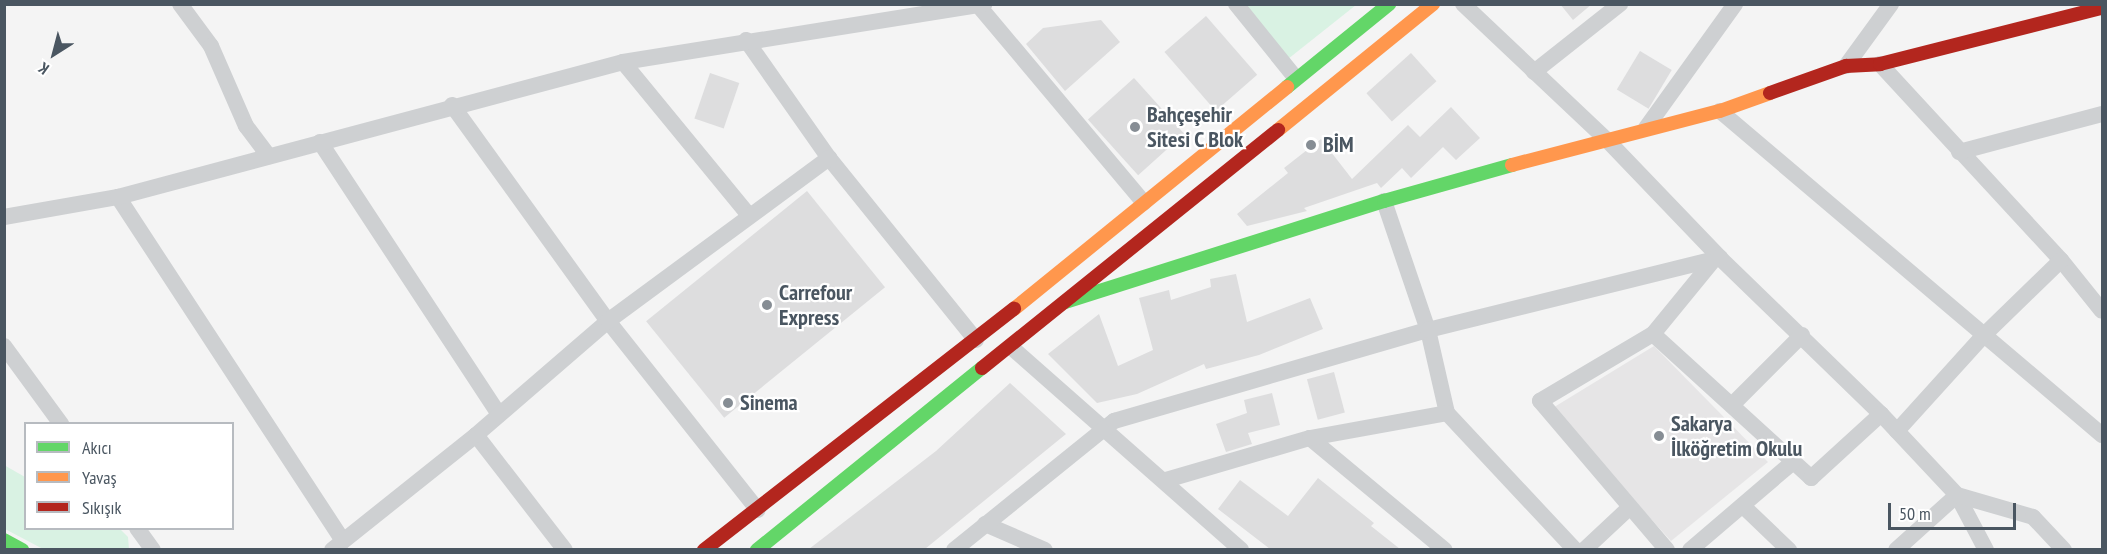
<!DOCTYPE html>
<meta charset="utf-8">
<style>
body{margin:0}
#map{position:relative;width:2107px;height:554px;overflow:hidden;background:#f4f4f4;font-family:"PT Sans Narrow",sans-serif}
div>[style]{position:absolute}
[style*='--x']{left:calc(var(--x)*1px);top:calc(var(--y)*1px);width:calc(var(--w)*1px);rotate:calc(var(--a)*1deg)}
.education>*{inset:0;background:#e6e5e6}
.green>*{inset:0;background:#d9f2e3}
.building>*{inset:0;background:#ddddde;transform-origin:0 0}
.street>*{height:16px;margin:-8px;padding:0 8px;transform-origin:8px;border-radius:8px;background:#ced0d2}
.fast>*{height:14px;margin:-7px;padding:0 7px;transform-origin:7px;border-radius:7px;background:#63d668}
.slow>*{height:14px;margin:-7px;padding:0 7px;transform-origin:7px;border-radius:7px;background:#ff974d}
.jam>*{height:14px;margin:-7px;padding:0 7px;transform-origin:7px;border-radius:7px;background:#b3261e}
.dots>*{width:16px;height:16px;translate:-50% -50%;box-sizing:border-box;border:3px solid #fff;border-radius:50%}
span{translate:-50% -50%;white-space:nowrap;text-align:center;line-height:1.15;-webkit-text-stroke:4.5px #fff;paint-order:stroke}
.poi-label{font-size:22px;color:#4a5661;font-weight:700}
.left{translate:0 -50%;text-align:left}
.frame{position:absolute;inset:0;border:6px solid #4a5661;pointer-events:none}
.legend{position:absolute;left:24px;top:422px;width:210px;height:108px;box-sizing:border-box;background:#fff;border:2px solid #b7bbc0;margin:0;padding:8px 10px;list-style:none;font-size:18px;color:#4a5661}
.legend li{display:flex;align-items:center;gap:12px;height:30px}
.legend b{width:30px;border:2px solid #b7bbc0}
.north{position:absolute;left:24px;top:24px;width:60px;height:60px;-webkit-text-stroke:4px #fff;paint-order:stroke;rotate:216deg;font-size:16px;font-weight:700;line-height:24px;text-align:center;color:#4a5661}
.north::after{content:'';display:block;margin:auto;width:21px;height:27px;background:#4a5661;clip-path:polygon(50% 0,100% 100%,50% 72%,0 100%)}
.scale{position:absolute;left:1888px;top:503px;width:128px;height:27px;box-sizing:border-box;border:3px solid #4a5661;border-top:0;padding-left:8px;font-size:18px;line-height:21px;white-space:nowrap;color:#4a5661;-webkit-text-stroke:4px #fff;paint-order:stroke}
</style>
<div id="map">
<div class="education">
<div style="clip-path:polygon(1654px 346px,1768px 462px,1671px 541px,1551px 409px)"></div>
</div>
<div class="green">
<div style="clip-path:polygon(1245px 5px,1356px 5px,1288px 59px)"></div>
<div style="clip-path:polygon(4px 465px,25px 477px,26px 528px,120px 529px,128px 537px,129px 549px,43px 549px,5px 529px)"></div>
</div>
<div class="building">
<div style="clip-path:polygon(1560px 4px,1592px 4px,1573px 20px)"></div>
<div style="left:1206px;top:16px;width:78px;height:55px;rotate:49deg"></div>
<div style="clip-path:polygon(1101px 20px,1120px 42px,1065px 91px,1026px 44px,1043px 28px)"></div>
<div style="left:1640px;top:51px;width:37px;height:45px;rotate:31deg"></div>
<div style="left:1411px;top:53px;width:38px;height:60px;rotate:48deg"></div>
<div style="left:710px;top:73px;width:31px;height:48px;rotate:19deg"></div>
<div style="left:1134px;top:78px;width:75px;height:62px;rotate:48deg"></div>
<div style="clip-path:polygon(1451px 107px,1480px 138px,1456px 160px,1443px 147px,1411px 178px,1402px 168px,1381px 188px,1377px 183px,1304px 208px,1307px 211px,1247px 226px,1237px 214px,1288px 173px,1284px 168px,1321px 139px,1352px 179px,1408px 125px,1420px 137px)"></div>
<div style="left:807px;top:191px;width:124px;height:207px;rotate:51deg"></div>
<div style="clip-path:polygon(1236px 274px,1247px 322px,1310px 298px,1323px 329px,1259px 355px,1206px 369px,1204px 364px,1137px 394px,1097px 403px,1048px 354px,1099px 314px,1118px 366px,1153px 350px,1139px 298px,1169px 290px,1171px 300px,1211px 287px,1210px 279px)"></div>
<div style="left:1334px;top:372px;width:42px;height:28px;rotate:75deg"></div>
<div style="clip-path:polygon(1010px 383px,1066px 434px,925px 549px,809px 549px,936px 451px)"></div>
<div style="clip-path:polygon(1272px 393px,1280px 425px,1248px 433px,1252px 444px,1226px 452px,1216px 424px,1247px 413px,1244px 400px)"></div>
<div style="clip-path:polygon(1318px 478px,1374px 523px,1371px 526px,1400px 549px,1270px 549px,1218px 509px,1240px 480px,1288px 516px)"></div>
</div>
<div class="street">
<div style="--x:180;--y:4;--w:52;--a:53.6"></div>
<div style="--x:211;--y:46;--w:87;--a:66.4"></div>
<div style="--x:246;--y:126;--w:38;--a:53"></div>
<div style="--x:1236;--y:4;--w:94;--a:51.1"></div>
<div style="--x:1463;--y:4;--w:198;--a:43.4"></div>
<div style="--x:1607;--y:140;--w:163;--a:46.2"></div>
<div style="--x:1720;--y:258;--w:224;--a:44.1"></div>
<div style="--x:1881;--y:414;--w:111;--a:46.8"></div>
<div style="--x:1957;--y:495;--w:62;--a:62.2"></div>
<div style="--x:978;--y:5;--w:258;--a:50"></div>
<div style="--x:746;--y:40;--w:144;--a:54.9"></div>
<div style="--x:829;--y:158;--w:234;--a:51.1"></div>
<div style="--x:623;--y:62;--w:197;--a:50.6"></div>
<div style="--x:1880;--y:64;--w:267;--a:47.3"></div>
<div style="--x:2061;--y:260;--w:65;--a:51.2"></div>
<div style="--x:1846;--y:66;--w:77;--a:-54"></div>
<div style="--x:1534;--y:72;--w:110;--a:-38.3"></div>
<div style="--x:452;--y:105;--w:266;--a:54.2"></div>
<div style="--x:608;--y:321;--w:241;--a:51.6"></div>
<div style="--x:1720;--y:111;--w:501;--a:40.3"></div>
<div style="--x:1646;--y:128;--w:153;--a:-54.3"></div>
<div style="--x:320;--y:142;--w:326;--a:56.7"></div>
<div style="--x:1959;--y:152;--w:148;--a:-14.9"></div>
<div style="--x:118;--y:197;--w:411;--a:56.8"></div>
<div style="--x:1384;--y:201;--w:136;--a:71.2"></div>
<div style="--x:1428;--y:330;--w:85;--a:77.1"></div>
<div style="--x:1447;--y:413;--w:187;--a:46.9"></div>
<div style="--x:4;--y:217;--w:116;--a:-10"></div>
<div style="--x:118;--y:197;--w:523;--a:-14.97"></div>
<div style="--x:623;--y:62;--w:366;--a:-9.1"></div>
<div style="--x:1653;--y:334;--w:214;--a:42.3"></div>
<div style="--x:1811;--y:478;--w:95;--a:-42.4"></div>
<div style="--x:4;--y:346;--w:97;--a:53.8"></div>
<div style="--x:1011;--y:347;--w:307;--a:41.4"></div>
<div style="--x:1732;--y:405;--w:99;--a:-45"></div>
<div style="--x:1897;--y:431;--w:130;--a:-47.8"></div>
<div style="--x:1984;--y:335;--w:107;--a:-44.2"></div>
<div style="--x:476;--y:435;--w:145;--a:52.3"></div>
<div style="--x:1310;--y:438;--w:175;--a:39.7"></div>
<div style="--x:1166;--y:480;--w:150;--a:-16.3"></div>
<div style="--x:1310;--y:438;--w:139;--a:-10.3"></div>
<div style="--x:1743;--y:506;--w:64;--a:43.7"></div>
<div style="--x:985;--y:524;--w:65;--a:23.4"></div>
<div style="--x:137;--y:528;--w:27;--a:54"></div>
<div style="--x:332;--y:550;--w:184;--a:-38.6"></div>
<div style="--x:476;--y:435;--w:174;--a:-40.8"></div>
<div style="--x:608;--y:321;--w:275;--a:-36.4"></div>
<div style="--x:954;--y:550;--w:206;--a:-38.9"></div>
<div style="--x:1114;--y:421;--w:327;--a:-16.2"></div>
<div style="--x:1428;--y:330;--w:301;--a:-13.9"></div>
<div style="--x:1584;--y:550;--w:62;--a:-43"></div>
<div style="--x:1667;--y:550;--w:196;--a:-130.4"></div>
<div style="--x:1540;--y:401;--w:131;--a:-30.7"></div>
<div style="--x:1653;--y:334;--w:93;--a:-50.7"></div>
<div style="--x:1690;--y:550;--w:135;--a:-40.5"></div>
<div style="--x:1896;--y:550;--w:82;--a:-42"></div>
<div style="--x:1957;--y:495;--w:79;--a:16.1"></div>
<div style="--x:2033;--y:517;--w:45;--a:46.8"></div>
</div>
<div class="fast">
<div style="--x:1287;--y:87;--w:132;--a:-39.1"></div>
<div style="--x:1065;--y:302;--w:335;--a:-17.6"></div>
<div style="--x:1384;--y:201;--w:133;--a:-15.7"></div>
<div style="--x:4;--y:540;--w:21;--a:29"></div>
<div style="--x:757;--y:550;--w:289;--a:-39"></div>
</div>
<div class="slow">
<div style="--x:1278;--y:130;--w:200;--a:-39.1"></div>
<div style="--x:1512;--y:165;--w:215;--a:-14.6"></div>
<div style="--x:1720;--y:111;--w:53;--a:-19.8"></div>
<div style="--x:1014;--y:309;--w:352;--a:-39.1"></div>
</div>
<div class="jam">
<div style="--x:1770;--y:93;--w:81;--a:-19.6"></div>
<div style="--x:1846;--y:66;--w:34;--a:-3"></div>
<div style="--x:1880;--y:64;--w:229;--a:-14.2"></div>
<div style="--x:982;--y:368;--w:380;--a:-38.8"></div>
<div style="--x:704;--y:550;--w:393;--a:-37.9"></div>
</div>
<div class="dots">
<div style="left:1135px;top:127px;background:#868d94"></div>
<div style="left:1311px;top:145px;background:#868d94"></div>
<div style="left:767px;top:305px;background:#868d94"></div>
<div style="left:728px;top:403px;background:#868d94"></div>
<div style="left:1659px;top:436px;background:#868d94"></div>
</div>
<div class="poi-label">
<span class="left" style="left:1147px;top:127px">Bahçeşehir<br>Sitesi C Blok</span>
<span class="left" style="left:1323px;top:145px">BİM</span>
<span class="left" style="left:779px;top:305px">Carrefour<br>Express</span>
<span class="left" style="left:740px;top:403px">Sinema</span>
<span class="left" style="left:1671px;top:436px">Sakarya<br>İlköğretim Okulu</span>
</div>
<div class="frame"></div>
<ul class="legend">
<li><b style="height:8px;background:#63d668"></b>Akıcı</li>
<li><b style="height:8px;background:#ff974d"></b>Yavaş</li>
<li><b style="height:8px;background:#b3261e"></b>Sıkışık</li>
</ul>
<div class="north">K</div>
<div class="scale">50 m</div>
</div>
